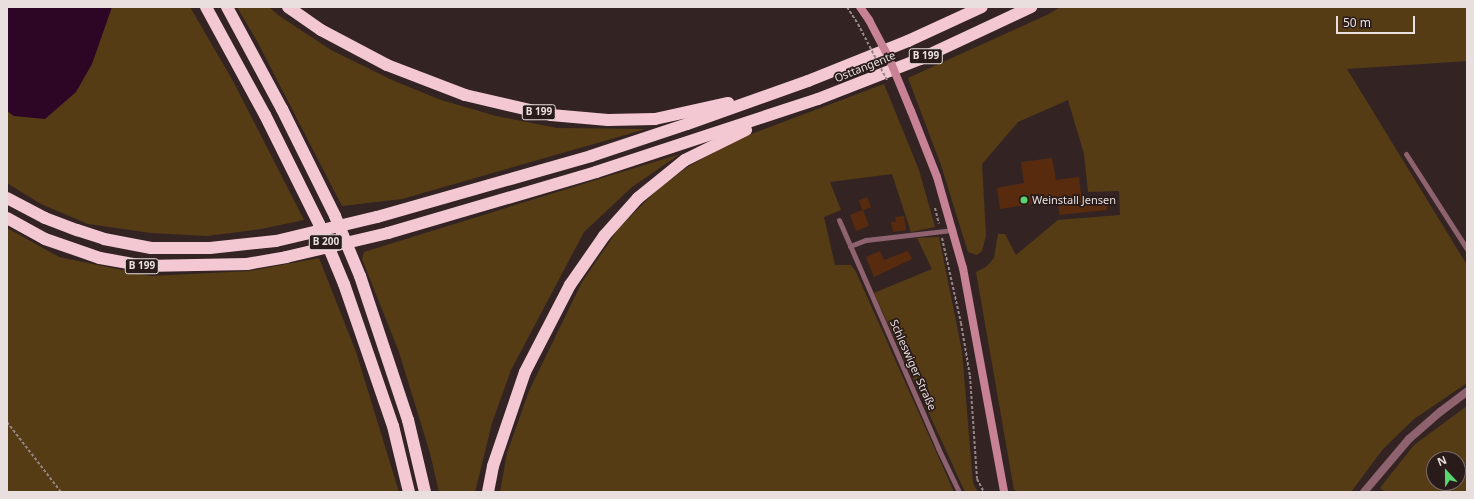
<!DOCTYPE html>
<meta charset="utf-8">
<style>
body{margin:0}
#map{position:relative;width:1474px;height:499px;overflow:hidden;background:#332423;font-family:"Noto Sans",sans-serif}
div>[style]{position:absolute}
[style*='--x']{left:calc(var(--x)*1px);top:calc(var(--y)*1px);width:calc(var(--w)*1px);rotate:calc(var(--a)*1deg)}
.green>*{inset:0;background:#563c15}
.water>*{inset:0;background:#2d0625}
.building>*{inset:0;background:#582b0e;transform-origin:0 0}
.path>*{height:2px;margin-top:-1px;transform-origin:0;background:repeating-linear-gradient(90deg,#958887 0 3px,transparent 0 5px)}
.lane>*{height:5px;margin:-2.5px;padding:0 2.5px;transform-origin:2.5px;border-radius:2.5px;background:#8e626e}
.street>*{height:8px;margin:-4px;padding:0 4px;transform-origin:4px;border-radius:4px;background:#8e626e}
.secondary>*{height:8px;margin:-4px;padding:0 4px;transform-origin:4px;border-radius:4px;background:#c78295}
.highway>*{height:12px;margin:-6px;padding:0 6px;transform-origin:6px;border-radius:6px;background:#f4c8d3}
.path-bridge>*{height:2px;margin-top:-1px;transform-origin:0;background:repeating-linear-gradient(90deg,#958887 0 3px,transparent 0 5px)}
.secondary-bridge>*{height:8px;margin:-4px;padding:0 4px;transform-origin:4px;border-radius:4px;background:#c78295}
.highway-bridge>*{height:12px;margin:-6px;padding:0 6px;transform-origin:6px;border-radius:6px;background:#f4c8d3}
.dots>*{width:11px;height:11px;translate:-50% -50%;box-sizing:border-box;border:2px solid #291b19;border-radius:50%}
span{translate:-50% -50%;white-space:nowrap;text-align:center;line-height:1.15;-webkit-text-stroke:3.5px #291b19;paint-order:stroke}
.shield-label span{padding:1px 3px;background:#291b19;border:1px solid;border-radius:3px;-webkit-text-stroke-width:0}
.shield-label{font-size:10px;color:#e9dfde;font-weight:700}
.street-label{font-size:11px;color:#e9dfde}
.poi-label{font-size:11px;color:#e9dfde}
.left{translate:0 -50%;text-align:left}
.frame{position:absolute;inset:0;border:8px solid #e9dfde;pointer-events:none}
.north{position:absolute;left:1426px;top:451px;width:40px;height:40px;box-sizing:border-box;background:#291b19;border:1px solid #766968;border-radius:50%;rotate:338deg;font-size:11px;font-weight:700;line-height:16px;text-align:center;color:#e9dfde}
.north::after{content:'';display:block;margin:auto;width:14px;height:18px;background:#58d56f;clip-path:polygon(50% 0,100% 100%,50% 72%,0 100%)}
.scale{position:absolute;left:1336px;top:16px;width:79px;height:18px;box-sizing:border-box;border:2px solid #e9dfde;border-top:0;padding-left:5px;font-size:12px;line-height:14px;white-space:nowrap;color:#e9dfde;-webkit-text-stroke:3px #291b19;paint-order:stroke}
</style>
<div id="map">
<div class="green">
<div style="clip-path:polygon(112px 7px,190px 7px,233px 81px,304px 220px,261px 229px,207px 236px,151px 233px,88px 224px,41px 204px,7px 183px,7px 111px,14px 116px,106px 20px)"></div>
<div style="clip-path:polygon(237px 7px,269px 7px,278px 15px,331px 50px,392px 80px,441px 100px,496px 116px,557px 128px,646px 129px,402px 199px,342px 206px,257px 41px)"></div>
<div style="clip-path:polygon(1060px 7px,1467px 7px,1467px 61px,1347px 69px,1467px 265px,1467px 383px,1414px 419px,1383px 449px,1351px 492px,1019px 492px,1014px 490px,976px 272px,986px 267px,994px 258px,998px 234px,1005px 234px,1016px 255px,1058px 220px,1120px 215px,1119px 191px,1088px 192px,1084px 154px,1068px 100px,1018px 122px,982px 164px,986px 235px,982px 251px,977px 255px,968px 252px,941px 165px,908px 78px,1049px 14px)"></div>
<div style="clip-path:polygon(884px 84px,919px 170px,935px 227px,911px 232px,892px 174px,830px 182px,841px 210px,824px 217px,835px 265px,851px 265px,856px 272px,954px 492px,500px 492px,507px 453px,529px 391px,582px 282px,619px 228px,659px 188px,689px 166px,741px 138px)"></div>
<div style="clip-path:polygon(680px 154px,632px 187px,584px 232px,511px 370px,492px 423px,475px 492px,439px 492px,430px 453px,399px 352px,362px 259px,364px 252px)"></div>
<div style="clip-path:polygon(7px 228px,59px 257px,151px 276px,250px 271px,319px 258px,356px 352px,399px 492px,7px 492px)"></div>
<div style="clip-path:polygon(939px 237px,962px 351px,973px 483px,978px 492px,965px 492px,874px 293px,932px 269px,917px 238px)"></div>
<div style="clip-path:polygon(evenodd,1467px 406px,1467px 492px,1385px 492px,1380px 488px,1414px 445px,1467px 406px,1434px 459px,1458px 459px,1458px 483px,1434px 483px,1434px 459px)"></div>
</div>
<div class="water">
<div style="clip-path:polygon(7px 7px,112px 7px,92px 64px,76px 92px,45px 119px,14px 116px,7px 111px)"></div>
</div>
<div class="building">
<div style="clip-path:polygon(1052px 158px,1056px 180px,1079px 177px,1082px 201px,1106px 197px,1107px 210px,1059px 215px,1058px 197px,1032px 201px,1032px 204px,1000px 209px,997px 188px,1024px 183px,1021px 162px)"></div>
<div style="left:867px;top:197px;width:11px;height:9px;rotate:68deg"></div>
<div style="left:863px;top:210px;width:17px;height:14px;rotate:69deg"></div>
<div style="clip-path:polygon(904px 216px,906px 230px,893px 232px,891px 222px,896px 222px,895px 217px)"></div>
<div style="clip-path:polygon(880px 251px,884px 260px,908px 251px,912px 259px,874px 277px,866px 257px)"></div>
</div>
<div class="path">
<div style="--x:847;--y:7;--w:20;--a:57"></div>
<div style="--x:935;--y:208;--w:16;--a:76"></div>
<div style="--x:942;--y:238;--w:87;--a:77.4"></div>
<div style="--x:961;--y:323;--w:54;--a:80.4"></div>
<div style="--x:970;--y:376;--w:103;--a:86.1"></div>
<div style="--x:977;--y:479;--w:15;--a:62"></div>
<div style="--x:7;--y:422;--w:88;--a:52.4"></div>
</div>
<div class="lane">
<div style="--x:1406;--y:154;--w:113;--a:57.3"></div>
<div style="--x:839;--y:220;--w:249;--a:66.5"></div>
<div style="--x:938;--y:448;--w:49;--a:64.5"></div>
<div style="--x:850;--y:246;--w:17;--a:-21"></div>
<div style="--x:866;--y:240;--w:88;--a:-6.6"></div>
</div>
<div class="street">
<div style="--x:1364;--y:492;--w:70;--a:-49.7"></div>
<div style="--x:1409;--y:439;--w:41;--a:-41.1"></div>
<div style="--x:1440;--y:412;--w:34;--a:-37"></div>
</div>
<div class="secondary">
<div style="--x:860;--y:7;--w:16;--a:55"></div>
<div style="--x:911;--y:111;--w:71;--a:68.5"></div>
<div style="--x:937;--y:177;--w:95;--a:74.1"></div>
<div style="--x:963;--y:268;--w:228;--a:79.6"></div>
</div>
<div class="highway">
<div style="--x:206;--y:7;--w:123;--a:61.4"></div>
<div style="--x:265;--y:115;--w:122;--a:63.6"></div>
<div style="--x:319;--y:224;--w:65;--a:67.4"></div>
<div style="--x:344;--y:284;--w:150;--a:71"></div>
<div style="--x:393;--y:426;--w:68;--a:76.4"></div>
<div style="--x:227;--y:7;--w:116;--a:61.7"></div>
<div style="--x:282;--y:109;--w:119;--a:63.6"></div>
<div style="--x:335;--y:216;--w:65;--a:67.4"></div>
<div style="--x:360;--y:276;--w:152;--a:71.6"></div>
<div style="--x:408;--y:420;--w:74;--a:76.7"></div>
<div style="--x:288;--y:7;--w:40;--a:34.9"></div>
<div style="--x:321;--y:30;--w:75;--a:27.9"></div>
<div style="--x:387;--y:65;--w:84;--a:21"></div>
<div style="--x:465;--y:95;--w:88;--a:13.1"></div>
<div style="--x:551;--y:115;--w:57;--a:5"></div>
<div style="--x:608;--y:120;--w:47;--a:-1.2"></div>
<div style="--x:655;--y:119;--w:75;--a:-12.4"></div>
<div style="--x:7;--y:198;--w:43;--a:27.8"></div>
<div style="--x:45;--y:218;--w:34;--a:21"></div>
<div style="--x:77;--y:230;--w:28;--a:18"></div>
<div style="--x:104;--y:239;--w:48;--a:10.8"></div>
<div style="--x:151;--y:248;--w:59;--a:0"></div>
<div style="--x:210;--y:248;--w:66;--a:-6.1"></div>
<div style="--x:377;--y:217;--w:223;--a:-15.9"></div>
<div style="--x:591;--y:156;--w:101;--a:-18.4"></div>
<div style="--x:687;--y:124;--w:128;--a:-19.6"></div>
<div style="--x:808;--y:81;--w:108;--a:-21.8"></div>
<div style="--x:908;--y:41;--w:81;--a:-24.7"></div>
<div style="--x:7;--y:218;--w:43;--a:28.9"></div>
<div style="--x:45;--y:239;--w:58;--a:19.1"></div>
<div style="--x:100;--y:258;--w:46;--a:10.1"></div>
<div style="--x:145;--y:266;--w:102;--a:-1.1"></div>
<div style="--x:247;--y:264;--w:40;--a:-10"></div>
<div style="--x:388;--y:233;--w:217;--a:-16.3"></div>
<div style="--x:596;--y:172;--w:234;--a:-18.2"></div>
<div style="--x:818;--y:99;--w:110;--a:-21.4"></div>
<div style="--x:920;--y:59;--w:123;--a:-25.1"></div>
<div style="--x:488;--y:492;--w:26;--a:-79"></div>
<div style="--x:493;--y:466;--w:99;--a:-71.2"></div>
<div style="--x:525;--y:372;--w:98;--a:-62.7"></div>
<div style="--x:570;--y:285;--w:60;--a:-55.2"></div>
<div style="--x:604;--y:236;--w:51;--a:-48.2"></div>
<div style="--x:638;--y:198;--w:60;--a:-39"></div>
<div style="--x:685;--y:160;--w:68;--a:-26.2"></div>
</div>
<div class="path-bridge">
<div style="--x:858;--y:24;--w:63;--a:62.6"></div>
</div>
<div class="secondary-bridge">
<div style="--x:869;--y:20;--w:43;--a:62.2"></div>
<div style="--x:889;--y:58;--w:57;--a:67.5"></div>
</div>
<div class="highway-bridge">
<div style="--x:276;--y:241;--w:104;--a:-13.4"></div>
<div style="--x:286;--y:257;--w:105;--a:-13.2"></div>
</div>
<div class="dots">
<div style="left:1024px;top:200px;background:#58d56f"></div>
</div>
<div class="shield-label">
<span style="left:926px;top:56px">B 199</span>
<span style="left:539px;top:112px">B 199</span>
<span style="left:326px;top:242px">B 200</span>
<span style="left:142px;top:266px">B 199</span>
</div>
<div class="street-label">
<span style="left:865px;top:67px;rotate:-22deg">Osttangente</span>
<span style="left:913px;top:365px;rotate:66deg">Schleswiger Straße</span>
</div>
<div class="poi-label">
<span class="left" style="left:1032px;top:200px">Weinstall Jensen</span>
</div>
<div class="frame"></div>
<div class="north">N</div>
<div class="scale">50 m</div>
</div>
